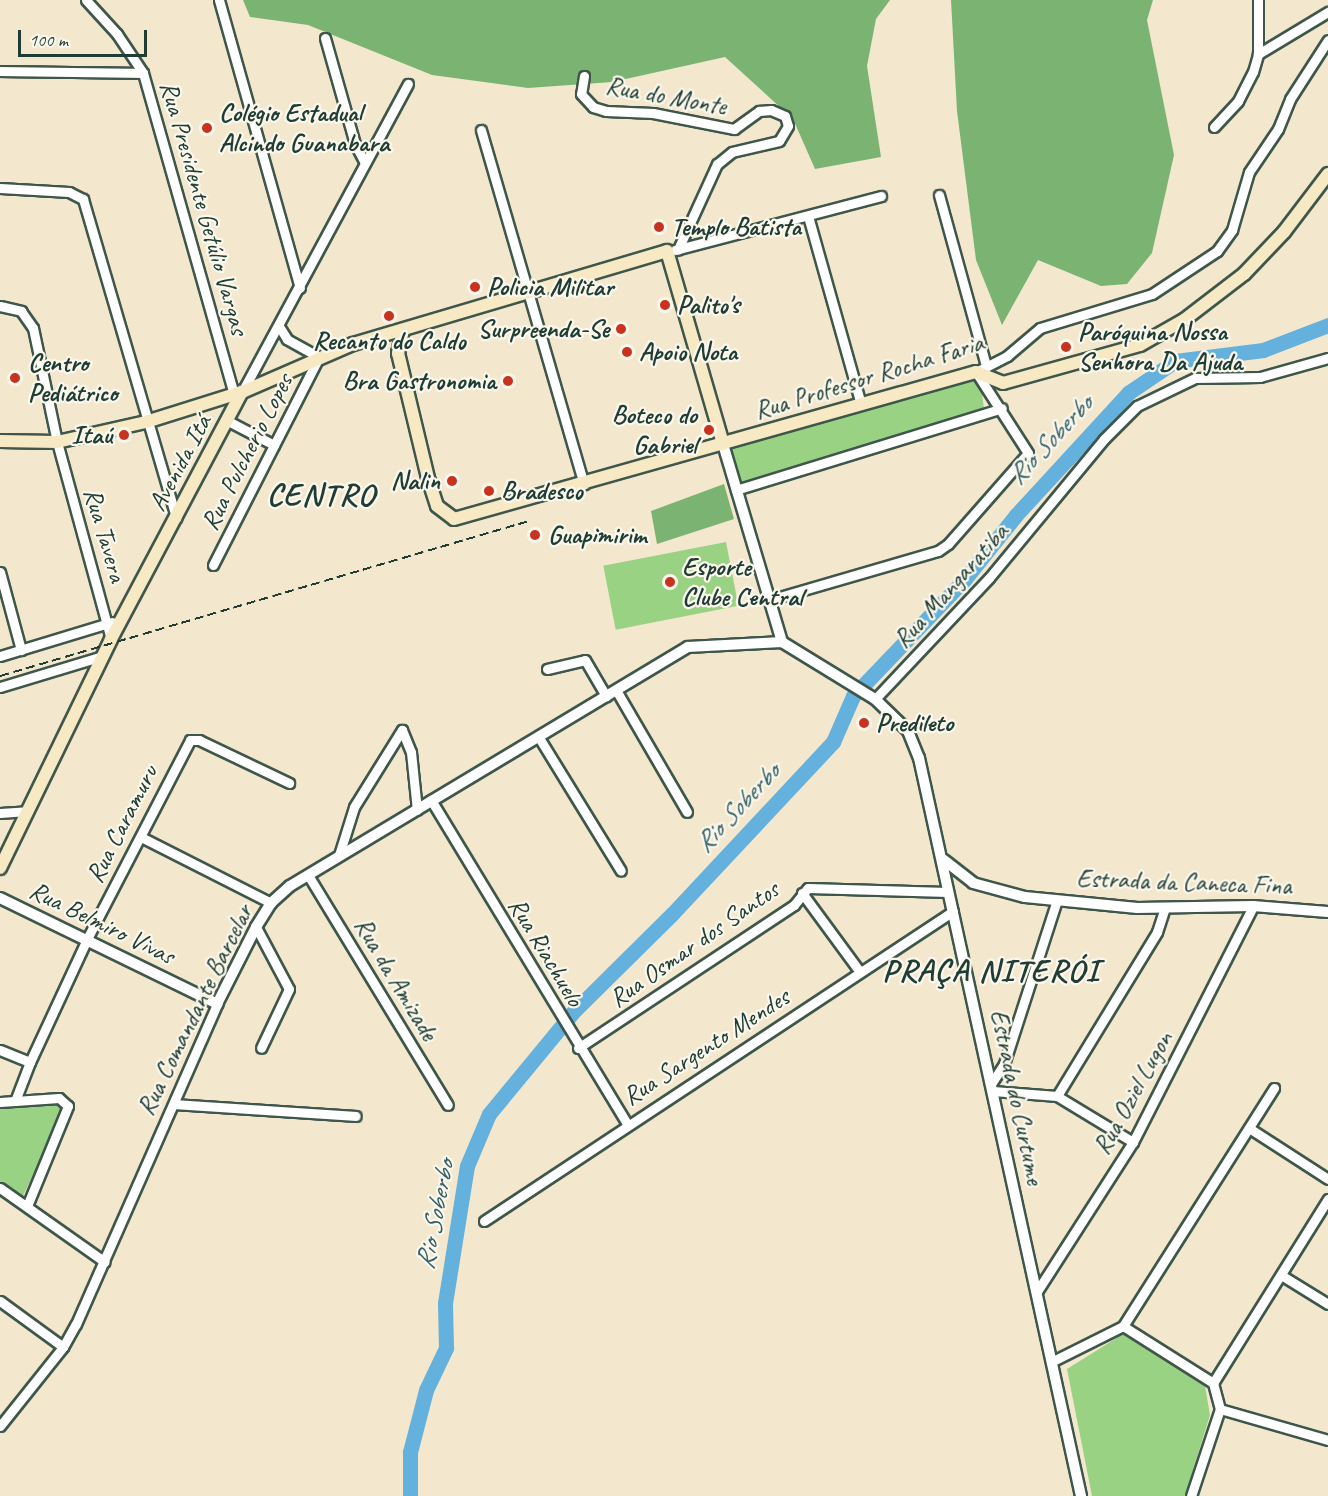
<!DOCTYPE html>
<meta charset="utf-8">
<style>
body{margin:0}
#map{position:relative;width:1328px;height:1496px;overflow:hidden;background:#f3e7ce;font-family:Caveat,sans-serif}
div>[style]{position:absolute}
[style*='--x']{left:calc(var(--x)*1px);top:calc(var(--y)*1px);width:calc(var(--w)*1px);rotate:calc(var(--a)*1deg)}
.green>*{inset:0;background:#9ad284;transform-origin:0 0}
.forest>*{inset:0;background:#7bb472}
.river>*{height:15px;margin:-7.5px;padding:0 7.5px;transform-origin:7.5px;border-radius:7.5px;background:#63b1dc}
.roads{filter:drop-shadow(2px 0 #3f564b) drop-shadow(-2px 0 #3f564b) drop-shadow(0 2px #3f564b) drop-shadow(0 -2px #3f564b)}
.minor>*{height:9px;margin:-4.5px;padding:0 4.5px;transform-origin:4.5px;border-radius:4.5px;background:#fff}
.tertiary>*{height:10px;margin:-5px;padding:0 5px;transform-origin:5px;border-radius:5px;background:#fff}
.secondary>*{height:12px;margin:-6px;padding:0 6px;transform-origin:6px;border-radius:6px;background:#f7e9c3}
.rail>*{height:2px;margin-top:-1px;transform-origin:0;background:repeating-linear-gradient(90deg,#1f3d34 0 9px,transparent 0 13.5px)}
.dots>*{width:16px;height:16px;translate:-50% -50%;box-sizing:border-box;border:3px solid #fbf7ec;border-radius:50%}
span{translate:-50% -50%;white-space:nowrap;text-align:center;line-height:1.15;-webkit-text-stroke:4.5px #fbf7ec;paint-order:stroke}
.street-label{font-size:26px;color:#1f3d34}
.poi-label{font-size:26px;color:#1f3d34;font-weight:700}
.left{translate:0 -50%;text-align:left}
.right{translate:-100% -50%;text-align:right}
.water-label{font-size:27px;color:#336066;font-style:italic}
.district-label{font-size:32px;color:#1f3d34;font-weight:700;letter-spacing:1.5px}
.scale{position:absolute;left:18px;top:30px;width:129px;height:27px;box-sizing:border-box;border:3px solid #1f3d34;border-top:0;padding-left:8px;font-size:18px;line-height:21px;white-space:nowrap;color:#1f3d34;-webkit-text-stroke:4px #fbf7ec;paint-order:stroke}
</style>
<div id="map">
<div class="green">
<div style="clip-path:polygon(971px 379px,981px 386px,984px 409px,741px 483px,729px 447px)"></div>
<div style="left:726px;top:542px;width:65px;height:125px;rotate:79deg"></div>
<div style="clip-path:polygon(53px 1102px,62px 1107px,62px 1114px,23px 1196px,0 1182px,0 1107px)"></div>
<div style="clip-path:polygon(1123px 1334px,1205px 1386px,1210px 1415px,1185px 1496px,1092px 1496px,1067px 1369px)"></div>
</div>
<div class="forest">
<div style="clip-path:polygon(243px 0,890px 0,876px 19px,867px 66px,881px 157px,815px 169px,793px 119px,725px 57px,612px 82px,528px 88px,432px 75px,308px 25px,250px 17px)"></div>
<div style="clip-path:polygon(951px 0,1153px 0,1147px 20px,1174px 155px,1152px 253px,1127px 284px,1101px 286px,1038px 260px,1002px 325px,976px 260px,957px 111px)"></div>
<div style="clip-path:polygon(724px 484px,734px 519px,657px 544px,651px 511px)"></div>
</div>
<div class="river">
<div style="--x:410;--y:1496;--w:44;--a:-90"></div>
<div style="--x:410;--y:1452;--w:64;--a:-75.5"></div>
<div style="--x:426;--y:1390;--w:47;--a:-64.5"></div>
<div style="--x:446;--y:1348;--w:45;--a:-91.3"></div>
<div style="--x:445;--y:1303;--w:139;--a:-80.9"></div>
<div style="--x:467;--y:1166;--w:56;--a:-67.1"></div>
<div style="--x:489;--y:1114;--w:134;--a:-50.5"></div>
<div style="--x:574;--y:1011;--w:138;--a:-44.7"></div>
<div style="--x:672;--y:914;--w:236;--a:-46.9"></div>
<div style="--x:833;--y:742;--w:50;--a:-66.5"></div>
<div style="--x:853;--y:696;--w:161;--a:-46.3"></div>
<div style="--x:964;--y:580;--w:83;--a:-51.3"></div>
<div style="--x:1016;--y:515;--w:166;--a:-47.4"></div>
<div style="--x:1128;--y:393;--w:57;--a:-34.2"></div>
<div style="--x:1175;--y:361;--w:89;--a:-7.1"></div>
<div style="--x:1263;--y:350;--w:70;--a:-21"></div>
</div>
<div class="roads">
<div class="minor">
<div style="--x:86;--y:0;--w:46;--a:47.6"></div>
<div style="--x:117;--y:34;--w:47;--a:56.3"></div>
<div style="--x:143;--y:73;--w:335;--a:74.2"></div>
<div style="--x:219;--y:0;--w:299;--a:74.3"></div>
<div style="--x:325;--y:38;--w:110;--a:74.2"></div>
<div style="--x:355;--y:144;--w:21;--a:62"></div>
<div style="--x:1258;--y:54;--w:82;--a:-31"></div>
<div style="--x:0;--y:71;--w:143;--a:0.8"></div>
<div style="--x:584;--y:76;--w:18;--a:99"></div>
<div style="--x:581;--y:94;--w:18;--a:47"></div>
<div style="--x:593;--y:107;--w:14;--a:17"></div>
<div style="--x:606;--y:111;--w:47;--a:2.4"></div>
<div style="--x:653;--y:113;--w:83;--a:11.2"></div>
<div style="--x:734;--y:129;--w:31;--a:-36"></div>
<div style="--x:759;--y:111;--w:12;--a:-5"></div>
<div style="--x:771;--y:110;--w:15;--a:23"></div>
<div style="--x:785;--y:116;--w:10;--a:73"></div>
<div style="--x:788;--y:126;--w:17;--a:121"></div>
<div style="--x:779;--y:141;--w:48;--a:166.8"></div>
<div style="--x:732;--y:152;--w:19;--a:141"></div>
<div style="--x:717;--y:164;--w:94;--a:114.6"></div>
<div style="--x:1214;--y:127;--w:35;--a:-47"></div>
<div style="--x:1238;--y:101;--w:33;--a:-63"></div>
<div style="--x:1253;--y:72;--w:19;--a:-74"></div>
<div style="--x:1258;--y:54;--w:54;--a:-90"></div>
<div style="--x:481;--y:130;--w:369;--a:73.8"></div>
<div style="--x:0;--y:188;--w:69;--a:3.3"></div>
<div style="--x:69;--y:192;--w:16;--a:27"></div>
<div style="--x:83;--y:199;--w:332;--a:73.7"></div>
<div style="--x:939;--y:195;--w:177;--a:74.6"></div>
<div style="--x:808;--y:216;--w:196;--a:74.3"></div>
<div style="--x:675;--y:250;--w:213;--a:-14.7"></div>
<div style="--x:0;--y:306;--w:22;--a:13"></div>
<div style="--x:21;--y:311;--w:21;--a:55"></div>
<div style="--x:33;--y:328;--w:116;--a:78.1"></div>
<div style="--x:57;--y:442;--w:204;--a:74.7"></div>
<div style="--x:242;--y:392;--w:350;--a:-61.7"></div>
<div style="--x:228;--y:421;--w:52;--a:27.6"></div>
<div style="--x:736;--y:490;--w:278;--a:-17.1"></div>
<div style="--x:213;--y:565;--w:233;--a:-63"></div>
<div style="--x:319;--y:357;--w:37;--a:-151"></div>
<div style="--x:287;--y:339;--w:15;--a:-122"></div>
<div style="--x:0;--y:572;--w:81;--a:74.9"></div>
<div style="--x:769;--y:600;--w:176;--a:-16.2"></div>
<div style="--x:938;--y:551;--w:12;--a:-35"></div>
<div style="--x:948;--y:544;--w:121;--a:-48.7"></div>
<div style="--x:1028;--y:453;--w:96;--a:-122.7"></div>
<div style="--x:976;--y:372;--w:35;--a:-27"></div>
<div style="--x:1007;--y:356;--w:43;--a:-40.3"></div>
<div style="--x:1040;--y:328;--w:117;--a:-16.9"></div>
<div style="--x:1152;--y:294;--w:78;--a:-33.5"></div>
<div style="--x:1217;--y:251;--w:26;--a:-54"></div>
<div style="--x:1232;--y:230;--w:60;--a:-73.7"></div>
<div style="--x:1249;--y:172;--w:52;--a:-56"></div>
<div style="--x:1278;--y:129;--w:32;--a:-68"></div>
<div style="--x:1290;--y:99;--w:70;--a:-57.2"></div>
<div style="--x:0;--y:656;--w:117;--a:-16.9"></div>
<div style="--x:547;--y:669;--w:39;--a:-13"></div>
<div style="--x:585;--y:660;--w:42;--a:59.7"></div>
<div style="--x:0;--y:687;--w:108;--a:-16.8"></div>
<div style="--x:616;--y:690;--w:141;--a:59.8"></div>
<div style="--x:875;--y:699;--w:166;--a:-46.7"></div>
<div style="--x:989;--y:578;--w:180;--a:-50.4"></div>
<div style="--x:1104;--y:439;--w:47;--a:-45"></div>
<div style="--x:1137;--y:406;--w:64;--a:-25.8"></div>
<div style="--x:1195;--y:378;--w:65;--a:-0.9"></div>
<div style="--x:1260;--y:377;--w:71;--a:-15.6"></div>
<div style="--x:538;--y:736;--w:158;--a:58.4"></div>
<div style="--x:431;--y:800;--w:379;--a:58.8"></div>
<div style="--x:0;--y:813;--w:27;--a:-4"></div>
<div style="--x:141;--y:837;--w:146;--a:26.9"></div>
<div style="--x:339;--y:855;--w:50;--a:-72.6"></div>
<div style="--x:354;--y:807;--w:91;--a:-58.1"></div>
<div style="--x:402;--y:730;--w:24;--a:68"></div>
<div style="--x:411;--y:752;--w:58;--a:84.1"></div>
<div style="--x:308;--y:875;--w:269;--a:58.7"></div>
<div style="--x:802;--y:893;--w:98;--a:53.7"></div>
<div style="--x:256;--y:927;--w:70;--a:62"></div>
<div style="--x:289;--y:989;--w:65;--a:115.4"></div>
<div style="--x:578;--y:1048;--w:259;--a:-33.5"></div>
<div style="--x:794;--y:905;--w:22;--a:-51"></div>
<div style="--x:808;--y:888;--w:140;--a:1.6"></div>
<div style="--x:0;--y:1050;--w:32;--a:22"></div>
<div style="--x:30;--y:1062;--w:136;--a:-65.1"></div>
<div style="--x:87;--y:939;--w:224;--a:-62.6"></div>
<div style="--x:190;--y:740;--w:9;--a:0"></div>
<div style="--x:199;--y:740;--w:100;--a:25.5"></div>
<div style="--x:991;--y:1084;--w:24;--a:-57"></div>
<div style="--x:1004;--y:1064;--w:172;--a:-72.1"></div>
<div style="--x:993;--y:1091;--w:64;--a:4.5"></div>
<div style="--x:1057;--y:1096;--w:89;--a:31.2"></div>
<div style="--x:1057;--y:1096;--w:192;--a:-58.6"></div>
<div style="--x:1157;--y:932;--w:26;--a:-72"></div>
<div style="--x:15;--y:1101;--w:44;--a:-3.9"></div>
<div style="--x:59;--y:1098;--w:12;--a:42"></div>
<div style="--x:68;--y:1106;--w:108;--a:112.3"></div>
<div style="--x:0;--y:1102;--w:15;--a:-4"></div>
<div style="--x:15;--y:1101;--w:42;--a:-69"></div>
<div style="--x:174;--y:1104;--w:182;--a:3.8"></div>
<div style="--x:1249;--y:1128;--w:94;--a:32.8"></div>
<div style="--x:0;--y:1188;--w:128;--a:35.2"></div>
<div style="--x:484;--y:1221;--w:562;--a:-33.46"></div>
<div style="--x:1281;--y:1275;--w:55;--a:31.7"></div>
<div style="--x:1036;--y:1293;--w:179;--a:-57.3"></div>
<div style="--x:1133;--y:1142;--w:265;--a:-63"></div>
<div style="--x:0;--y:1301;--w:78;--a:36.1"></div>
<div style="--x:1123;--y:1326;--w:107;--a:32.3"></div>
<div style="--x:1213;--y:1383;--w:27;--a:75"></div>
<div style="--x:1220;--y:1409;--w:112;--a:16"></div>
<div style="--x:1051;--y:1362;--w:80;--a:-26.6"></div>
<div style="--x:1123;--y:1326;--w:282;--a:-57.6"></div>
<div style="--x:1213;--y:1383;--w:217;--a:-58"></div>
<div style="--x:0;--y:1426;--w:101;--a:-51.4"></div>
<div style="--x:63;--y:1347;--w:26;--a:-61"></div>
<div style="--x:76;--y:1324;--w:350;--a:-66.2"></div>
<div style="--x:1191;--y:1496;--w:92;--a:-71.6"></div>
</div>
<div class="tertiary">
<div style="--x:723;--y:444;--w:207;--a:73.4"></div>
<div style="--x:782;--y:642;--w:109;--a:31.5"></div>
<div style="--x:875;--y:699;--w:46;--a:44.1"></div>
<div style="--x:908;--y:731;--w:29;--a:68"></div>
<div style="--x:919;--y:758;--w:756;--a:77.62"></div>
<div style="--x:944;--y:860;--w:37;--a:38"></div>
<div style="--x:973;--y:883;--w:54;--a:15.1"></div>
<div style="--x:1025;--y:897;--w:113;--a:5.6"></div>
<div style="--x:1137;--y:908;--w:116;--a:-1"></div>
<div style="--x:1253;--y:906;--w:75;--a:4.6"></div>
<div style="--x:0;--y:898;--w:242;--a:26"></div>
<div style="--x:217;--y:1004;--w:86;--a:-63.1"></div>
<div style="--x:256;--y:927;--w:28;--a:-58"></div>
<div style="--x:271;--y:903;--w:25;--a:-42"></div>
<div style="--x:290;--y:886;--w:464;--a:-31"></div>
<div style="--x:688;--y:647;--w:94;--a:-3"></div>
</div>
<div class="secondary">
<div style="--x:403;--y:330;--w:24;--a:102"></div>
<div style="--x:398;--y:353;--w:129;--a:76.5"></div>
<div style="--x:428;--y:478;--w:29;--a:72"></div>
<div style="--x:437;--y:506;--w:21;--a:37"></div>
<div style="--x:454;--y:519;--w:542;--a:-15.73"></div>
<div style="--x:976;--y:372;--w:29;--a:22"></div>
<div style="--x:1003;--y:383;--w:142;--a:-15.5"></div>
<div style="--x:1140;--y:345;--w:51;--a:-29.6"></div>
<div style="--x:1184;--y:320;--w:76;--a:-37.5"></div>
<div style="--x:1244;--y:274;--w:58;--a:-46.4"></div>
<div style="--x:1284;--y:232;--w:73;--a:-52.8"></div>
<div style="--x:0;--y:441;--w:57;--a:1"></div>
<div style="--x:57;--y:442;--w:91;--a:-12.7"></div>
<div style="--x:146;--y:422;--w:101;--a:-17.4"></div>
<div style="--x:242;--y:392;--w:121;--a:-23.4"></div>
<div style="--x:353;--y:344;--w:327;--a:-16.5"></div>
<div style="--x:667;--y:251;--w:201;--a:73.8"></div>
<div style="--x:0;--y:868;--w:254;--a:-64.1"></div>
<div style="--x:111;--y:639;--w:280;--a:-62.1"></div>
</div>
</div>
<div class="rail">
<div style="--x:0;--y:676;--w:551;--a:-16.33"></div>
</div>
<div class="dots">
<div style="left:207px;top:128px;background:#c8321e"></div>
<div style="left:659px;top:227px;background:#c8321e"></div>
<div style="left:475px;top:287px;background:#c8321e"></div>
<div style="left:665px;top:305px;background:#c8321e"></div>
<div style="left:389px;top:316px;background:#c8321e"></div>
<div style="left:621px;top:329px;background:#c8321e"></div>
<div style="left:1066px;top:347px;background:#c8321e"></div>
<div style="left:627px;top:352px;background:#c8321e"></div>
<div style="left:15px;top:378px;background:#c8321e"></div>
<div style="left:508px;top:381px;background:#c8321e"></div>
<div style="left:709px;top:430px;background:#c8321e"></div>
<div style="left:124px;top:435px;background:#c8321e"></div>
<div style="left:452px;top:481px;background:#c8321e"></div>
<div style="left:489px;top:491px;background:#c8321e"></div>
<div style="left:535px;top:535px;background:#c8321e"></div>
<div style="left:670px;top:582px;background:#c8321e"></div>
<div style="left:864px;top:723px;background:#c8321e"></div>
</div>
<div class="street-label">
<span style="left:666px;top:96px;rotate:10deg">Rua do Monte</span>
<span style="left:204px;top:208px;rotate:74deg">Rua Presidente Getúlio Vargas</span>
<span style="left:869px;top:377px;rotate:-17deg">Rua Professor Rocha Faria</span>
<span style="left:247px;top:452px;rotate:-63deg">Rua Pulcherio Lopes</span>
<span style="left:180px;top:463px;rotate:-62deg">Avenida Itá</span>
<span style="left:105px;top:535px;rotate:74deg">Rua Tavera</span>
<span style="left:951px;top:586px;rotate:-48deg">Rua Mangaratiba</span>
<span style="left:122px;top:824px;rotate:-63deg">Rua Caramuru</span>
<span style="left:1184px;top:882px;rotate:2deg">Estrada da Caneca Fina</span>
<span style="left:102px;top:923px;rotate:26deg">Rua Belmiro Vivas</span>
<span style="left:694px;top:944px;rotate:-35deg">Rua Osmar dos Santos</span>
<span style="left:546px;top:952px;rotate:59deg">Rua Riachuelo</span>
<span style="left:396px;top:979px;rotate:59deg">Rua da Amizade</span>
<span style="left:195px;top:1010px;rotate:-64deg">Rua Comandante Barcelar</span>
<span style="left:706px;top:1047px;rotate:-33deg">Rua Sargento Mendes</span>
<span style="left:1133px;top:1093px;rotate:-61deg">Rua Oziel Lugon</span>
<span style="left:1017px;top:1097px;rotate:78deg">Estrada do Curtume</span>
</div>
<div class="poi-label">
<span class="left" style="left:219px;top:128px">Colégio Estadual<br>Alcindo Guanabara</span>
<span class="left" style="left:671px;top:227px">Templo Batista</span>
<span class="left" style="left:487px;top:287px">Policia Militar</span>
<span class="left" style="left:677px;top:305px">Palito's</span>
<span class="right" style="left:609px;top:329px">Surpreenda-Se</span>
<span class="left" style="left:1078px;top:347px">Paróquina Nossa<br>Senhora Da Ajuda</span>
<span style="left:389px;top:341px">Recanto do Caldo</span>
<span class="left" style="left:639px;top:352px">Apoio Nota</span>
<span class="left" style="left:28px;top:378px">Centro<br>Pediátrico</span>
<span class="right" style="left:496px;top:381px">Bra Gastronomia</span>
<span class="right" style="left:697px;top:430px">Boteco do<br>Gabriel</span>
<span class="right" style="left:112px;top:435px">Itaú</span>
<span class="right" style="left:440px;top:481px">Nalin</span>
<span class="left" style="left:501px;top:491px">Bradesco</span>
<span class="left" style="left:548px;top:535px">Guapimirim</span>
<span class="left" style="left:682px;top:582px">Esporte<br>Clube Central</span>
<span class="left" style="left:876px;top:723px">Predileto</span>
</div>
<div class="water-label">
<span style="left:1050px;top:440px;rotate:-47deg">Rio Soberbo</span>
<span style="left:737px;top:808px;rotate:-47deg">Rio Soberbo</span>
<span style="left:435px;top:1215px;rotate:-79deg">Rio Soberbo</span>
</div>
<div class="district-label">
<span style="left:321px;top:495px">CENTRO</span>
<span style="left:991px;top:971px">PRAÇA NITERÓI</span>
</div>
<div class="scale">100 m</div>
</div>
